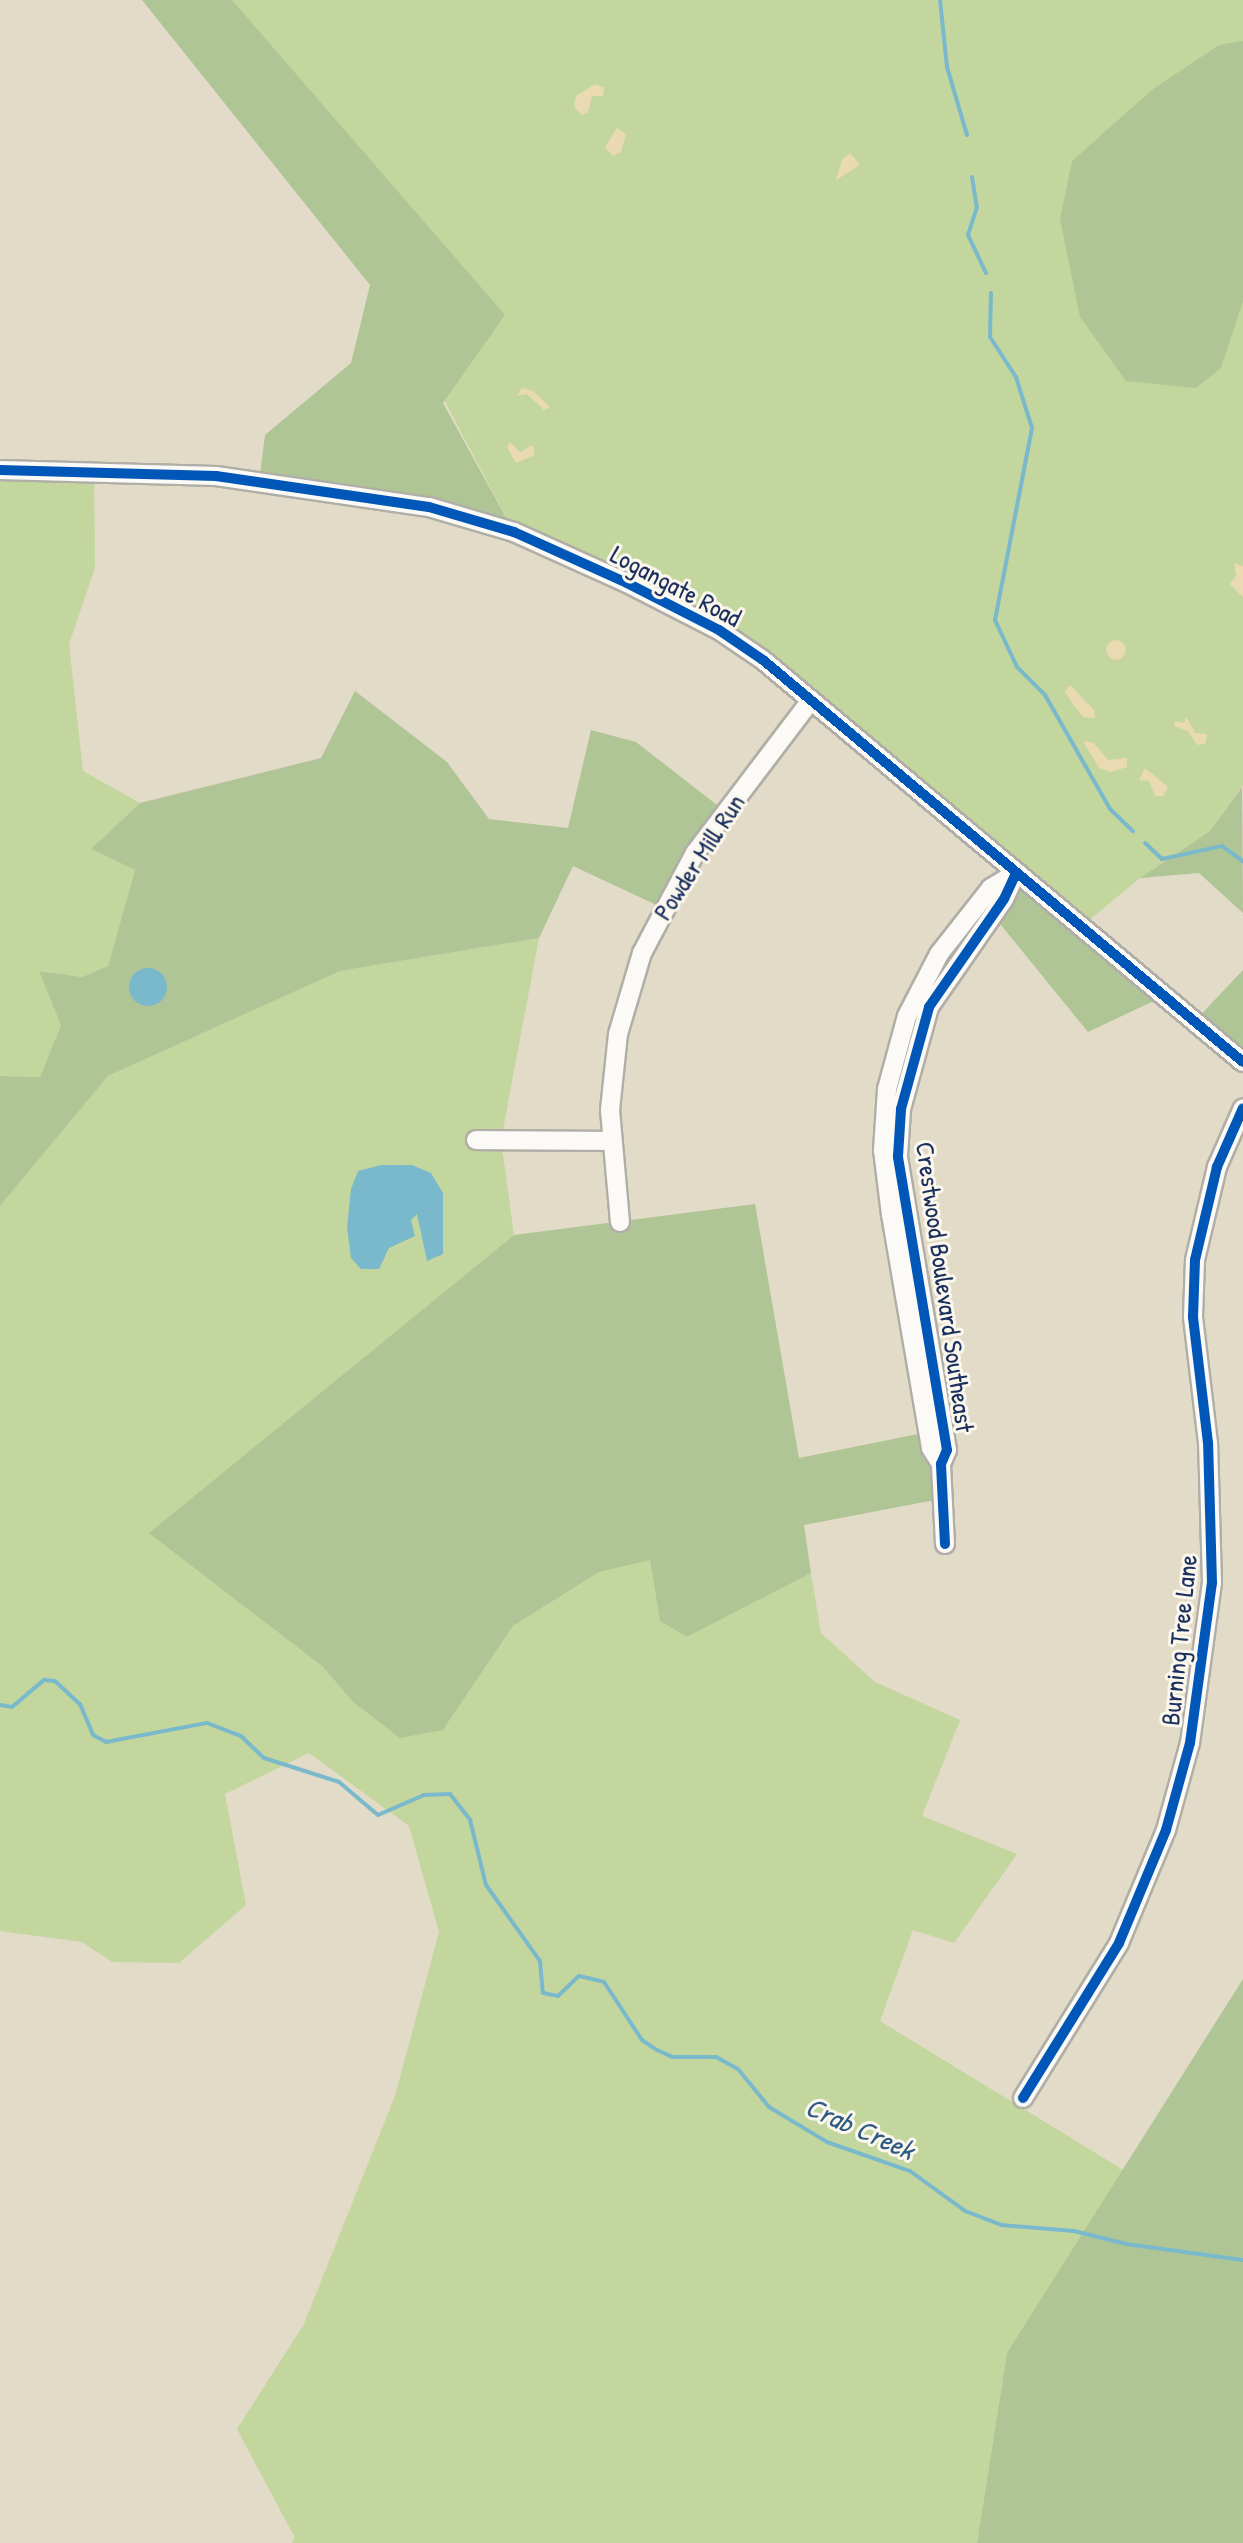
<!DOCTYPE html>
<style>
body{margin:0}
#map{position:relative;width:1243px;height:2543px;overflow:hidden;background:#e2dbc8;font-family:"Patrick Hand",sans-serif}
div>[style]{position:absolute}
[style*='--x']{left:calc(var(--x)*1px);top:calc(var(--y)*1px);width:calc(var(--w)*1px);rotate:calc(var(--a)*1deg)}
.green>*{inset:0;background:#c3d69e}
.forest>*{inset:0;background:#afc595}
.sand>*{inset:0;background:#e9dab1}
.round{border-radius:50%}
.water>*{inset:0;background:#7ab9cb}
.stream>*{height:4px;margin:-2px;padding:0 2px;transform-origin:2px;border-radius:2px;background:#7ab9cb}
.roads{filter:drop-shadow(2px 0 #b0aea6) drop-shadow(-2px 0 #b0aea6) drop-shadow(0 2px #b0aea6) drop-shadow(0 -2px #b0aea6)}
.minor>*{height:18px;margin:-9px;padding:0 9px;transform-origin:9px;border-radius:9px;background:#fbfaf7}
.cycleway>*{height:10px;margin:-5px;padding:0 5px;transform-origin:5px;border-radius:5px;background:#0057b8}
span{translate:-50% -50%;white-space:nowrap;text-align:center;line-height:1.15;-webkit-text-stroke:6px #fbf7ec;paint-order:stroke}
.street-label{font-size:26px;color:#1b2f5e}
.water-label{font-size:28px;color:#2c5a84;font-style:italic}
</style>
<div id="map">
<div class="green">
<div style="clip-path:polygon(232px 0,1243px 0,1243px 785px,1210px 831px,1140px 878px,1081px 927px,763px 660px,514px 532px)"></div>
<div style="clip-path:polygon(0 470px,94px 472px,95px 568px,69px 644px,83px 771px,140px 803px,91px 849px,135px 870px,108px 966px,82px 977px,40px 971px,61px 1025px,40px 1077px,0 1076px)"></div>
<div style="clip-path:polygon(539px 938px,501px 1140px,514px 1235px,150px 1533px,323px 1667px,352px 1701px,443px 1730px,513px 1626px,599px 1572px,650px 1559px,660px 1621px,687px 1637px,811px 1573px,821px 1633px,875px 1682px,960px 1720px,922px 1816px,1017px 1854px,954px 1943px,913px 1930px,880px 2021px,1125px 2171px,1007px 2353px,977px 2543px,292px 2543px,295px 2538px,237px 2429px,304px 2324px,395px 2096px,439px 1932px,409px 1826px,309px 1753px,225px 1794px,246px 1905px,179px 1963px,112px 1962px,82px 1942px,0 1931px,0 1206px,108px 1076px,340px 971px)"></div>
</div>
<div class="forest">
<div style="clip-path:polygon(142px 0,232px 0,505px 315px,443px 403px,514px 532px,259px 482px,265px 435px,351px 363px,370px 285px)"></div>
<div style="clip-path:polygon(1243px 41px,1243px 301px,1221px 368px,1196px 388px,1126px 381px,1080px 317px,1060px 219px,1072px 161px,1153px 89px,1219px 45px)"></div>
<div style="clip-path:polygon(355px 691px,447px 762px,489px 819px,568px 828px,591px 730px,636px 742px,726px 812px,663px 908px,573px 866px,539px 938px,340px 971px,108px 1076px,0 1206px,0 1076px,40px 1077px,61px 1025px,39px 971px,82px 977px,108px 966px,135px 870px,91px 849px,140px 803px,321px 758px)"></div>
<div style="clip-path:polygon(1242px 787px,1243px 913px,1199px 873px,1140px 878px,1210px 831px)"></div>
<div style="clip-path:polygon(1016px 873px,1162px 997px,1088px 1032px,992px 914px)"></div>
<div style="clip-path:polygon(1243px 970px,1243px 1062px,1193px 1023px)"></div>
<div style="clip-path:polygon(755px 1204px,799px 1458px,928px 1432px,940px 1499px,804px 1525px,811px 1573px,687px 1637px,660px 1621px,650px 1560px,599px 1572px,513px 1626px,443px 1730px,400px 1738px,352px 1701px,323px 1667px,149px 1533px,514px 1235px)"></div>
<div style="clip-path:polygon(1243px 1979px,1243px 2543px,977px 2543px,1007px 2353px)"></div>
</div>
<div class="sand">
<div style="clip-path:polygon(595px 84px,604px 88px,603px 96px,592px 96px,588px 113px,581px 115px,574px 106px,576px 96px)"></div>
<div style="clip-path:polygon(617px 128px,626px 134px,621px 152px,613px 156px,605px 147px)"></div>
<div style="clip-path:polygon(850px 153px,860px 165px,836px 180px,842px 160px)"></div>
<div style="clip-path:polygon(522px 388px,533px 391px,550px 407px,544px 410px,527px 394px,517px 396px)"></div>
<div style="clip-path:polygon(510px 442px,520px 452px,533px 445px,535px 455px,516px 463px,507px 447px)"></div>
<div style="clip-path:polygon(1234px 563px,1243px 566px,1243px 597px,1230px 584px,1236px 576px)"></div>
<div class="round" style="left:1106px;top:640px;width:20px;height:20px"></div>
<div style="clip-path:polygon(1070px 685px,1094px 710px,1095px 718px,1083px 717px,1070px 700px,1065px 691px)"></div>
<div style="clip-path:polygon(1186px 716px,1195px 733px,1207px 734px,1206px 743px,1197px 745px,1188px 731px,1174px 726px,1175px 721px,1184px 723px)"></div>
<div style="clip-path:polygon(1083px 741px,1094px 743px,1108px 760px,1127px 758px,1127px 767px,1111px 772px,1099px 768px)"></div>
<div style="clip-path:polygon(1145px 768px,1168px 787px,1163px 796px,1155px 796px,1149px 781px,1139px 780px)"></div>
</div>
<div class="water">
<div class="round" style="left:129px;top:968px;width:38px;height:38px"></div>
<div style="clip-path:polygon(381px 1165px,412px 1165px,431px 1173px,443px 1193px,443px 1254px,427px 1261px,417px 1214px,411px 1220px,415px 1236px,389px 1248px,379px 1269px,361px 1269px,351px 1258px,347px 1227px,351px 1189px,358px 1171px)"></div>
</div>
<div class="stream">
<div style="--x:940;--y:0;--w:67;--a:84"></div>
<div style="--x:947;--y:67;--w:71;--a:73.6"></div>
<div style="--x:972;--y:177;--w:30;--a:81"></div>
<div style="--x:977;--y:207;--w:29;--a:108"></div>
<div style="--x:968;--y:235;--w:42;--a:64.7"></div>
<div style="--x:991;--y:293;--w:44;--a:91.3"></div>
<div style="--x:990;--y:337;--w:48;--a:57"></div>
<div style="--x:1016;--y:377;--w:53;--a:72.6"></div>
<div style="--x:1032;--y:428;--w:196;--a:100.9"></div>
<div style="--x:995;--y:620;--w:52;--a:64.9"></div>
<div style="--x:1017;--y:667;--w:40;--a:45"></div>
<div style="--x:1045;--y:695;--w:131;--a:60.3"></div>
<div style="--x:1110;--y:809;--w:32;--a:44"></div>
<div style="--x:1145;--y:843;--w:23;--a:43"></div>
<div style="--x:1162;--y:859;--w:61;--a:-12.2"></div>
<div style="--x:1222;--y:846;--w:26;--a:36"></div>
<div style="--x:0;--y:1705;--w:12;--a:9"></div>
<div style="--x:12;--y:1707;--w:42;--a:-40.2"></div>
<div style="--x:44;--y:1680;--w:11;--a:5"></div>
<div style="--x:55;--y:1681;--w:34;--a:43"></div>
<div style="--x:80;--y:1704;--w:34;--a:67"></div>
<div style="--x:93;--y:1735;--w:15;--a:28"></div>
<div style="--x:106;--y:1742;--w:103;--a:-10.7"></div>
<div style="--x:207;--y:1723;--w:36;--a:21"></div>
<div style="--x:241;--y:1736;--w:32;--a:44"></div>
<div style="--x:264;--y:1758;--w:79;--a:17.7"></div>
<div style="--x:339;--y:1782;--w:51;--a:40.2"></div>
<div style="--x:378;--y:1815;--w:50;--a:-23.5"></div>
<div style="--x:424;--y:1795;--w:26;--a:-2"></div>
<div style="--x:450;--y:1794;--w:33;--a:52"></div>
<div style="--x:470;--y:1820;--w:67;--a:76.2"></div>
<div style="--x:486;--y:1885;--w:93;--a:54.6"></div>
<div style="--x:540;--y:1961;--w:32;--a:85"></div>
<div style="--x:543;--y:1993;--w:15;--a:11"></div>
<div style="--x:558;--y:1996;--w:29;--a:-44"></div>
<div style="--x:579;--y:1976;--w:26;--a:13"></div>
<div style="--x:604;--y:1982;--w:69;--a:56.8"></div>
<div style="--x:642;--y:2040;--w:18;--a:34"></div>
<div style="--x:657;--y:2050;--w:17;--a:24"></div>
<div style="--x:673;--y:2057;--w:43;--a:0"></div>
<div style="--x:716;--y:2057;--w:25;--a:29"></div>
<div style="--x:738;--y:2069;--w:49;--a:50.8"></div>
<div style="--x:769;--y:2107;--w:68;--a:31.1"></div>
<div style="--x:827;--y:2142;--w:88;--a:19.3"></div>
<div style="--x:910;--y:2171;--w:68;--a:36"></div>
<div style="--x:965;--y:2211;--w:39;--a:21"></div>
<div style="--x:1001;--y:2225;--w:73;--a:4.7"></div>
<div style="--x:1074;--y:2231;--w:54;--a:14"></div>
<div style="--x:1126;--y:2244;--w:118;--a:7.8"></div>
</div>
<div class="roads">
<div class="minor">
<div style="--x:0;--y:470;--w:216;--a:1.6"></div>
<div style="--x:216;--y:476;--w:215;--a:8.3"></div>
<div style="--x:429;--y:507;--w:89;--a:16.4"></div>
<div style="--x:514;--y:532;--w:124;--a:24.3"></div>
<div style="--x:627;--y:583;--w:103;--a:27.1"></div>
<div style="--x:719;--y:630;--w:53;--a:34.3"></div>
<div style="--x:763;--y:660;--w:626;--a:39.95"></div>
<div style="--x:476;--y:1140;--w:135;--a:0.4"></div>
<div style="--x:620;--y:1222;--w:112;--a:-95.1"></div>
<div style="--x:610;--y:1110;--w:76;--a:-84"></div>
<div style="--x:618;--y:1034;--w:84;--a:-73.5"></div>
<div style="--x:642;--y:953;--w:113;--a:-62.1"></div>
<div style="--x:695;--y:853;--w:192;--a:-52.8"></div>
<div style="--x:941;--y:1464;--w:19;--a:-122"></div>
<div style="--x:931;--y:1448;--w:236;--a:-99.7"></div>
<div style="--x:891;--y:1215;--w:65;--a:-97"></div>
<div style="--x:883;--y:1150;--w:61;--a:-86.2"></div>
<div style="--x:887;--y:1089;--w:76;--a:-74.7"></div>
<div style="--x:907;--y:1016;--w:70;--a:-62.7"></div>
<div style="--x:939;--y:954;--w:84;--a:-51.8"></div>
<div style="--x:991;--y:888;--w:29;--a:-31"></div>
<div style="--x:945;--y:1544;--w:80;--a:-92.9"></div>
<div style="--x:941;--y:1464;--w:15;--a:-67"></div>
<div style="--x:947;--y:1450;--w:298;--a:-99.5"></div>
<div style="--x:898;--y:1156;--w:47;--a:-86.3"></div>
<div style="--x:901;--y:1109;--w:106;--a:-74.6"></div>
<div style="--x:929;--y:1007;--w:131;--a:-55.2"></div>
<div style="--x:1004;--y:899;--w:29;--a:-65"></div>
<div style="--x:1023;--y:2098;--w:182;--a:-58.2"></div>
<div style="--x:1119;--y:1943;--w:122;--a:-67.4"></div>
<div style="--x:1166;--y:1830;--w:90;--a:-74.6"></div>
<div style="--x:1190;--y:1743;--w:162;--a:-82.2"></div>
<div style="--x:1212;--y:1583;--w:140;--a:-91.6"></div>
<div style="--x:1208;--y:1443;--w:127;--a:-96.8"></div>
<div style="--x:1193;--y:1317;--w:57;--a:-88"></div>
<div style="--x:1195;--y:1260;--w:96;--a:-76.7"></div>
<div style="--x:1217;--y:1167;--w:64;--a:-66.2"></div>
</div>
</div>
<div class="cycleway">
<div style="--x:0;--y:470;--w:216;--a:1.6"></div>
<div style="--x:216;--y:476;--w:215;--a:8.3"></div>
<div style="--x:429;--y:507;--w:89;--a:16.4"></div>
<div style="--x:514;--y:532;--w:124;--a:24.3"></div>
<div style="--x:627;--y:583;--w:103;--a:27.1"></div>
<div style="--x:719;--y:630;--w:53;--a:34.3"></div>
<div style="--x:763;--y:660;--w:626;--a:39.95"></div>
<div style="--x:945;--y:1544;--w:80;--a:-92.9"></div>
<div style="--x:941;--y:1464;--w:15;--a:-67"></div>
<div style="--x:947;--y:1450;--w:298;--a:-99.5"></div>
<div style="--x:898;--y:1156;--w:47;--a:-86.3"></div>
<div style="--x:901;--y:1109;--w:106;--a:-74.6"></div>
<div style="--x:929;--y:1007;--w:131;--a:-55.2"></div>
<div style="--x:1004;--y:899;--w:29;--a:-65"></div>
<div style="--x:1023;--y:2098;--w:182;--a:-58.2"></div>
<div style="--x:1119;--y:1943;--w:122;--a:-67.4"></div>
<div style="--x:1166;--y:1830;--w:90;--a:-74.6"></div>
<div style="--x:1190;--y:1743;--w:162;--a:-82.2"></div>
<div style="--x:1212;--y:1583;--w:140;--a:-91.6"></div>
<div style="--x:1208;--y:1443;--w:127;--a:-96.8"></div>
<div style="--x:1193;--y:1317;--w:57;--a:-88"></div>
<div style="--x:1195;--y:1260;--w:96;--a:-76.7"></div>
<div style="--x:1217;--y:1167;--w:64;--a:-66.2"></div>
</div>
<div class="street-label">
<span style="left:676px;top:586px;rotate:28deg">Logangate Road</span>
<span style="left:699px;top:857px;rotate:-57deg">Powder Mill Run</span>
<span style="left:945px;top:1287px;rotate:82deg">Crestwood Boulevard Southeast</span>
<span style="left:1179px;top:1640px;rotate:-84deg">Burning Tree Lane</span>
</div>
<div class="water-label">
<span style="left:860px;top:2128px;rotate:24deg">Crab Creek</span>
</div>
</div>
